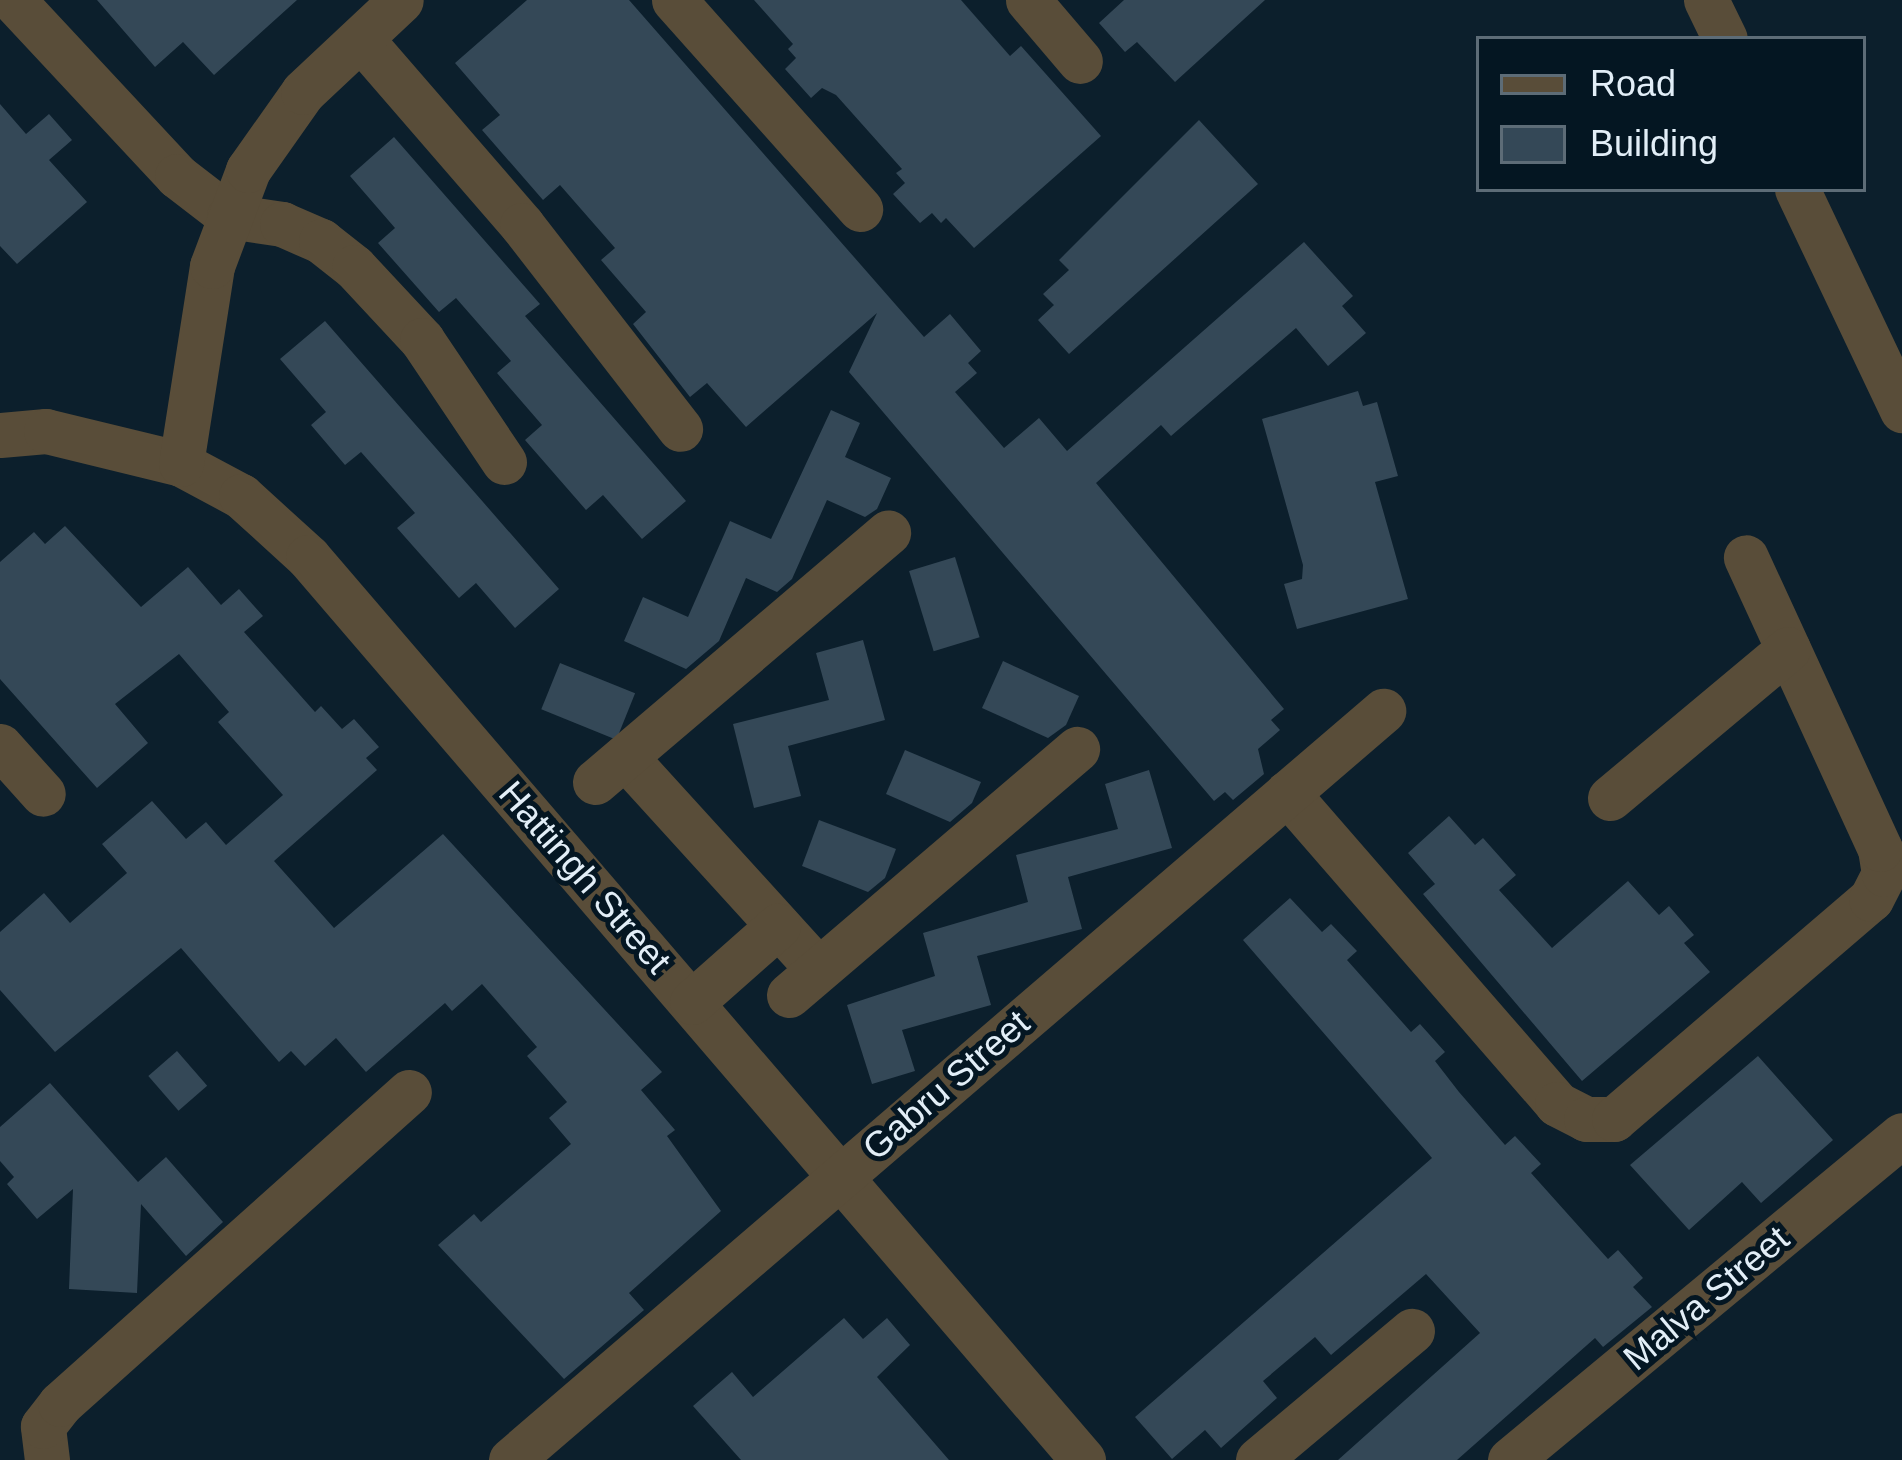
<!DOCTYPE html>
<style>
body{margin:0}
#map{position:relative;width:1902px;height:1460px;overflow:hidden;background:#0c1f2c;font-family:Helvetica,sans-serif}
div>[style]{position:absolute}
[style*='--x']{left:calc(var(--x)*1px);top:calc(var(--y)*1px);width:calc(var(--w)*1px);rotate:calc(var(--a)*1deg)}
.building>*{inset:0;background:#344857;transform-origin:0 0}
.street>*{height:45px;margin:-22.5px;padding:0 22.5px;transform-origin:22.5px;border-radius:22.5px;background:#594d39}
span{translate:-50% -50%;white-space:nowrap;text-align:center;line-height:1.15;-webkit-text-stroke:10px #041622;paint-order:stroke}
.street-label{font-size:36px;color:#e2eef7}
.legend{position:absolute;left:1476px;top:36px;width:390px;height:156px;box-sizing:border-box;background:#041622;border:3px solid #5d6c77;margin:0;padding:15px 21px;list-style:none;font-size:36px;color:#e2eef7}
.legend li{display:flex;align-items:center;gap:24px;height:60px}
.legend b{width:60px;border:3px solid #5d6c77}
</style>
<div id="map">
<div class="building">
<div style="clip-path:polygon(97px 0,297px 0,214px 75px,183px 42px,155px 67px)"></div>
<div style="clip-path:polygon(527px 0,629px 0,924px 337px,950px 314px,981px 351px,968px 363px,977px 373px,955px 392px,1004px 448px,1039px 418px,1067px 451px,1304px 242px,1353px 296px,1342px 306px,1366px 333px,1328px 366px,1296px 328px,1171px 436px,1161px 425px,1096px 483px,1284px 709px,1271px 720px,1280px 730px,1258px 749px,1264px 774px,1233px 800px,1225px 792px,1214px 801px,849px 372px,877px 313px,746px 427px,707px 383px,690px 397px,633px 324px,646px 312px,601px 260px,615px 248px,560px 185px,543px 200px,482px 130px,500px 115px,455px 63px)"></div>
<div style="clip-path:polygon(754px 0,961px 0,1010px 56px,1021px 46px,1101px 136px,974px 248px,946px 218px,941px 223px,932px 213px,920px 223px,893px 194px,905px 183px,896px 173px,902px 169px,836px 95px,822px 88px,811px 98px,785px 69px,796px 58px,788px 49px,793px 44px)"></div>
<div style="clip-path:polygon(1124px 0,1265px 0,1175px 82px,1137px 42px,1125px 52px,1099px 23px)"></div>
<div style="clip-path:polygon(0 104px,26px 134px,49px 114px,72px 140px,49px 160px,87px 202px,17px 264px,0 246px)"></div>
<div style="clip-path:polygon(1199px 120px,1258px 184px,1069px 354px,1038px 320px,1054px 305px,1043px 294px,1069px 270px,1059px 260px)"></div>
<div style="clip-path:polygon(394px 137px,540px 304px,525px 316px,686px 501px,642px 539px,603px 495px,586px 510px,525px 440px,542px 425px,497px 373px,511px 361px,456px 298px,439px 312px,378px 243px,395px 228px,350px 176px)"></div>
<div style="clip-path:polygon(325px 321px,559px 589px,515px 628px,476px 583px,459px 598px,397px 528px,415px 513px,361px 452px,345px 465px,311px 425px,326px 412px,280px 359px)"></div>
<div style="clip-path:polygon(1358px 391px,1363px 406px,1377px 402px,1398px 476px,1375px 482px,1408px 599px,1297px 629px,1284px 584px,1302px 579px,1303px 565px,1262px 419px)"></div>
<div style="clip-path:polygon(831px 410px,860px 423px,845px 457px,891px 478px,877px 509px,865px 517px,827px 500px,792px 579px,777px 592px,746px 578px,719px 641px,686px 669px,624px 641px,643px 597px,688px 617px,730px 521px,771px 539px)"></div>
<div style="clip-path:polygon(65px 526px,141px 607px,188px 567px,221px 605px,239px 589px,263px 616px,244px 632px,315px 712px,321px 706px,342px 729px,354px 719px,379px 747px,366px 758px,377px 770px,274px 861px,334px 928px,443px 834px,662px 1072px,641px 1090px,675px 1130px,667px 1136px,721px 1211px,629px 1293px,644px 1310px,564px 1379px,438px 1245px,474px 1214px,481px 1222px,571px 1144px,549px 1118px,567px 1102px,527px 1056px,537px 1047px,482px 984px,452px 1011px,445px 1003px,366px 1072px,336px 1038px,305px 1066px,291px 1051px,279px 1062px,181px 948px,55px 1052px,0 990px,0 932px,44px 893px,70px 923px,127px 873px,102px 844px,152px 801px,186px 839px,206px 822px,226px 845px,283px 795px,218px 722px,229px 712px,179px 654px,115px 704px,148px 743px,97px 788px,0 679px,0 562px,34px 532px,45px 544px)"></div>
<div style="left:955px;top:557px;width:84px;height:48px;rotate:73deg"></div>
<div style="clip-path:polygon(863px 640px,885px 720px,788px 746px,801px 796px,754px 808px,733px 724px,829px 700px,816px 653px)"></div>
<div style="clip-path:polygon(1003px 661px,1079px 696px,1066px 725px,1048px 738px,982px 708px)"></div>
<div style="left:560px;top:663px;width:81px;height:50px;rotate:22deg"></div>
<div style="clip-path:polygon(905px 750px,981px 782px,972px 803px,950px 822px,886px 794px)"></div>
<div style="clip-path:polygon(1149px 770px,1172px 848px,1068px 877px,1082px 929px,977px 956px,991px 1005px,902px 1030px,915px 1071px,872px 1084px,847px 1005px,935px 976px,923px 933px,1028px 902px,1016px 855px,1118px 829px,1105px 784px)"></div>
<div style="clip-path:polygon(1449px 816px,1475px 845px,1483px 838px,1516px 875px,1499px 890px,1552px 948px,1628px 881px,1659px 915px,1669px 906px,1694px 935px,1684px 943px,1710px 972px,1582px 1081px,1423px 894px,1435px 884px,1408px 853px)"></div>
<div style="clip-path:polygon(819px 820px,896px 849px,885px 878px,868px 892px,802px 866px)"></div>
<div style="clip-path:polygon(1290px 898px,1322px 932px,1331px 924px,1357px 951px,1347px 960px,1411px 1032px,1420px 1024px,1445px 1052px,1435px 1061px,1459px 1092px,1505px 1145px,1515px 1136px,1541px 1164px,1531px 1173px,1608px 1259px,1618px 1250px,1643px 1278px,1633px 1287px,1652px 1307px,1603px 1347px,1595px 1338px,1457px 1460px,1338px 1460px,1480px 1333px,1426px 1274px,1331px 1355px,1315px 1337px,1263px 1381px,1277px 1398px,1221px 1448px,1205px 1430px,1172px 1459px,1135px 1417px,1432px 1158px,1243px 940px)"></div>
<div style="left:177px;top:1051px;width:46px;height:38px;rotate:49deg"></div>
<div style="clip-path:polygon(1758px 1056px,1833px 1140px,1761px 1203px,1742px 1182px,1689px 1230px,1630px 1165px)"></div>
<div style="clip-path:polygon(50px 1083px,138px 1182px,166px 1157px,223px 1222px,186px 1256px,141px 1204px,137px 1293px,69px 1289px,73px 1189px,37px 1219px,7px 1184px,14px 1177px,0 1161px,0 1127px)"></div>
<div style="clip-path:polygon(844px 1318px,863px 1339px,887px 1318px,910px 1345px,877px 1377px,949px 1460px,741px 1460px,693px 1406px,732px 1372px,753px 1397px)"></div>
</div>
<div class="street">
<div style="--x:13;--y:0;--w:241;--a:47"></div>
<div style="--x:177;--y:176;--w:66;--a:37.6"></div>
<div style="--x:229;--y:216;--w:54;--a:8.6"></div>
<div style="--x:282;--y:224;--w:43;--a:23.6"></div>
<div style="--x:321;--y:241;--w:42;--a:38.2"></div>
<div style="--x:354;--y:267;--w:100;--a:47"></div>
<div style="--x:422;--y:340;--w:147;--a:56.1"></div>
<div style="--x:674;--y:0;--w:280;--a:48.3"></div>
<div style="--x:1028;--y:0;--w:80;--a:49.6"></div>
<div style="--x:1706;--y:0;--w:43;--a:64"></div>
<div style="--x:361;--y:39;--w:246;--a:49.1"></div>
<div style="--x:522;--y:225;--w:258;--a:52.2"></div>
<div style="--x:1797;--y:189;--w:245;--a:64.6"></div>
<div style="--x:0;--y:435;--w:46;--a:-5"></div>
<div style="--x:46;--y:431;--w:139;--a:13.7"></div>
<div style="--x:181;--y:464;--w:68;--a:28.1"></div>
<div style="--x:241;--y:496;--w:91;--a:42.3"></div>
<div style="--x:308;--y:557;--w:1190;--a:49.36"></div>
<div style="--x:181;--y:464;--w:200;--a:-81.1"></div>
<div style="--x:212;--y:266;--w:103;--a:-69.4"></div>
<div style="--x:248;--y:170;--w:95;--a:-54.8"></div>
<div style="--x:303;--y:92;--w:134;--a:-43.2"></div>
<div style="--x:0;--y:746;--w:64;--a:48.1"></div>
<div style="--x:625;--y:757;--w:287;--a:47.7"></div>
<div style="--x:595;--y:782;--w:385;--a:-40.4"></div>
<div style="--x:1287;--y:793;--w:412;--a:49"></div>
<div style="--x:1557;--y:1104;--w:33;--a:27"></div>
<div style="--x:1586;--y:1119;--w:28;--a:0"></div>
<div style="--x:1614;--y:1119;--w:338;--a:-40.6"></div>
<div style="--x:1871;--y:899;--w:28;--a:-63"></div>
<div style="--x:1884;--y:874;--w:25;--a:-99"></div>
<div style="--x:1880;--y:849;--w:321;--a:-114.7"></div>
<div style="--x:1610;--y:798;--w:232;--a:-39.9"></div>
<div style="--x:789;--y:995;--w:379;--a:-40.5"></div>
<div style="--x:692;--y:1002;--w:115;--a:-41.5"></div>
<div style="--x:47;--y:1460;--w:34;--a:-97"></div>
<div style="--x:43;--y:1426;--w:28;--a:-52"></div>
<div style="--x:60;--y:1404;--w:468;--a:-41.8"></div>
<div style="--x:511;--y:1460;--w:1150;--a:-40.66"></div>
<div style="--x:1258;--y:1460;--w:201;--a:-40"></div>
<div style="--x:1510;--y:1460;--w:509;--a:-39.66"></div>
</div>
<div class="street-label">
<span style="left:585px;top:877px;rotate:49deg">Hattingh Street</span>
<span style="left:946px;top:1085px;rotate:-41deg">Gabru Street</span>
<span style="left:1706px;top:1298px;rotate:-40deg">Malva Street</span>
</div>
<ul class="legend">
<li><b style="height:15px;background:#594d39"></b>Road</li>
<li><b style="height:33px;background:#344857"></b>Building</li>
</ul>
</div>
